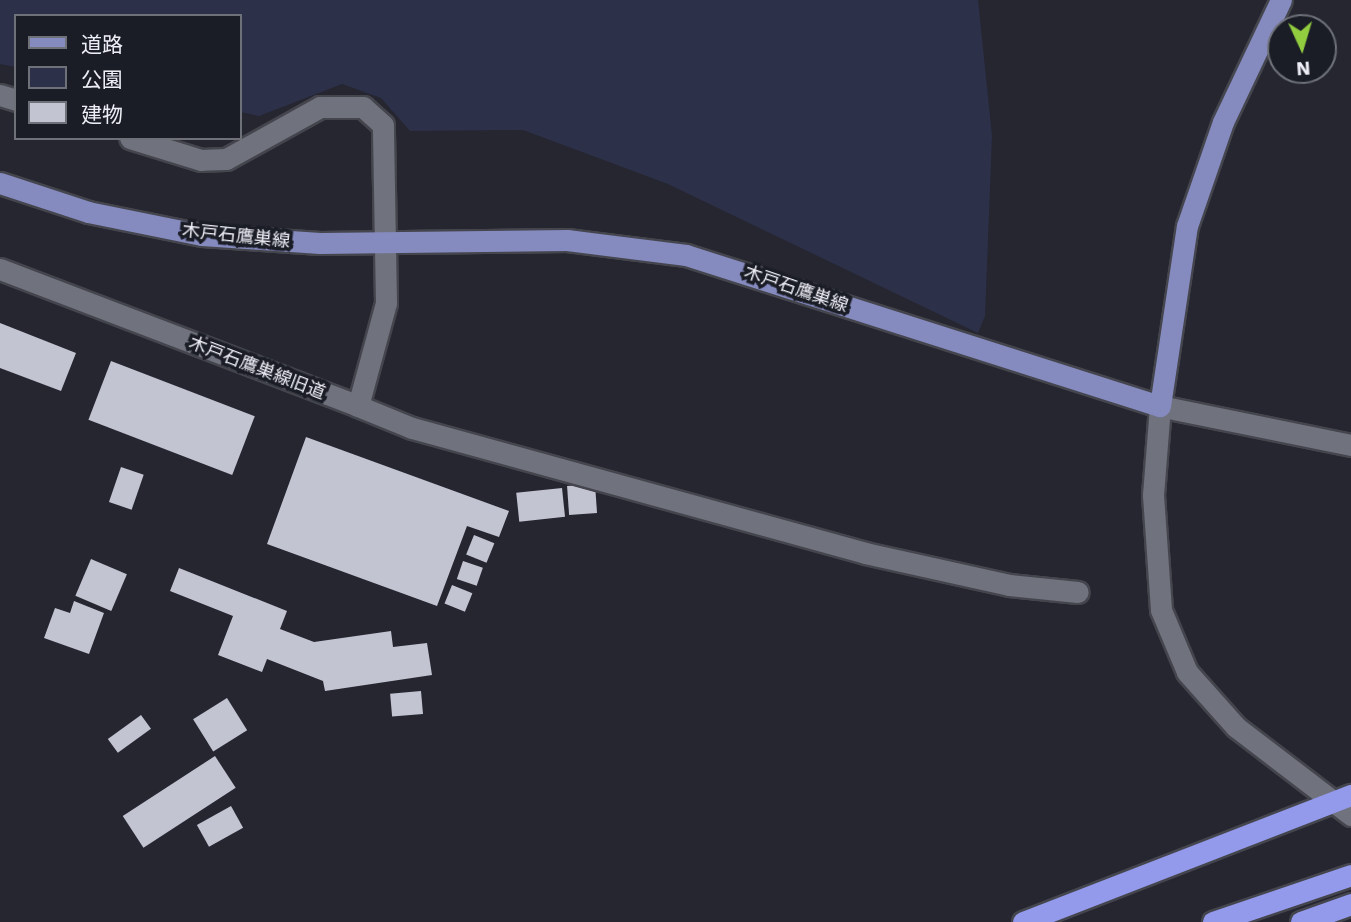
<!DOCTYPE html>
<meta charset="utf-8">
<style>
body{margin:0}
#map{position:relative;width:1351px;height:922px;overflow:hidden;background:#252630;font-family:"Work Sans","Noto Sans JP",sans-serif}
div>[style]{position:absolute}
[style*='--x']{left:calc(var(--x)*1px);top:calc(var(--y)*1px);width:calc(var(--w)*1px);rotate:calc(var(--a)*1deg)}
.green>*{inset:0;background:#2d3049}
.building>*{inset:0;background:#c3c4d1;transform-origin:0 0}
.roads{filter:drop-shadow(2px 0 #44454d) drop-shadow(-2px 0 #44454d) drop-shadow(0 2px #44454d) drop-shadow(0 -2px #44454d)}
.minor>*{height:21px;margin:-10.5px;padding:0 10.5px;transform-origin:10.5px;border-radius:10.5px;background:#70727e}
.major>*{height:21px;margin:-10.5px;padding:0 10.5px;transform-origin:10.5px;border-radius:10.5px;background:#858abf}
.highway>*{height:21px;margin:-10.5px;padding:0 10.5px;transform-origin:10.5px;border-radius:10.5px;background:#939aeb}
span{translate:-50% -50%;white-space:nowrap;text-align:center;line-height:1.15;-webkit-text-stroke:7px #1b1d26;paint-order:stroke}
.street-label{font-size:18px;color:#edeef5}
.legend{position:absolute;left:14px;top:14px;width:228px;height:126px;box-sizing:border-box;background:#1b1d26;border:2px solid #6f7179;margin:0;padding:9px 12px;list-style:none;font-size:21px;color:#edeef5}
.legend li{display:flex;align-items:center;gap:14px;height:35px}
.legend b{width:35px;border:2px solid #6f7179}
.north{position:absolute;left:1267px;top:14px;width:70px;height:70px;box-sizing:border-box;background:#1b1d26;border:2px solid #6f7179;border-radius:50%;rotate:176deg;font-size:19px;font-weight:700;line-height:28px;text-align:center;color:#edeef5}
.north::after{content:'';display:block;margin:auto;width:24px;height:32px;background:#91cd3f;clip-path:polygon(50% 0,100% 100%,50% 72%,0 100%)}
</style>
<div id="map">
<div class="green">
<div style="clip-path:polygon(0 0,978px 0,992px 136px,985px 316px,978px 333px,668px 184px,523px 130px,410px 131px,381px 98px,342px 84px,259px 116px,240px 112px,240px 16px,16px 16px,16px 67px,0 64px)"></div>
</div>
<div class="building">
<div style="clip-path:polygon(0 323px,76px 353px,61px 391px,0 368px)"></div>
<div style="left:111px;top:361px;width:154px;height:63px;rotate:21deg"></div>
<div style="clip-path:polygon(306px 437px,509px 511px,499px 537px,467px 526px,437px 606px,267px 544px)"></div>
<div style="left:121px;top:467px;width:24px;height:37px;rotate:19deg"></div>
<div style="left:595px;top:484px;width:29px;height:28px;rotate:86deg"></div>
<div style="left:562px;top:488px;width:29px;height:46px;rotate:84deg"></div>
<div style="left:474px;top:535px;width:22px;height:21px;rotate:22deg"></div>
<div style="left:91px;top:559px;width:39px;height:40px;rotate:23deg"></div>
<div style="left:463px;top:561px;width:21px;height:19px;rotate:19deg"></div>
<div style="clip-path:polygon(179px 568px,287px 611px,280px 629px,314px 642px,391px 631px,393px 647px,427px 643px,432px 675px,325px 691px,323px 681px,267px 659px,262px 672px,218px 655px,233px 616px,170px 591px)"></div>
<div style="left:452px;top:585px;width:22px;height:20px;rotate:22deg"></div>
<div style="clip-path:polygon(74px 601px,104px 613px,89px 654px,44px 638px,55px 608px,70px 613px)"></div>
<div style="left:421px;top:691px;width:23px;height:31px;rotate:85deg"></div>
<div style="left:227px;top:698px;width:38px;height:40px;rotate:58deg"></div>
<div style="left:141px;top:715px;width:17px;height:41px;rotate:54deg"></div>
<div style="left:215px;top:756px;width:38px;height:110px;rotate:57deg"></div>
<div style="left:231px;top:806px;width:25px;height:39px;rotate:61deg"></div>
</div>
<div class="roads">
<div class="minor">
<div style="--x:0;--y:95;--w:17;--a:17"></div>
<div style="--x:0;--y:269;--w:383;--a:20.9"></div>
<div style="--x:358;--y:406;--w:107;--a:-74.8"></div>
<div style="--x:386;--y:303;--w:178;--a:-91"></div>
<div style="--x:383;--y:125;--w:27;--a:-138"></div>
<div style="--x:363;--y:107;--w:43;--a:180"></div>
<div style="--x:320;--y:107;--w:107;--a:151"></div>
<div style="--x:226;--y:159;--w:25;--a:178"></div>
<div style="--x:201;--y:160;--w:74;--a:-162.8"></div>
<div style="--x:358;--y:406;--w:58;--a:22.2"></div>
<div style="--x:412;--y:428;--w:470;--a:15.4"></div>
<div style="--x:865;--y:553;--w:148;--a:12.5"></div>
<div style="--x:1009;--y:585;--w:69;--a:5.8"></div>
<div style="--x:1351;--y:445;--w:195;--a:-168.5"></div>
<div style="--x:1160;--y:406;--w:89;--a:94.5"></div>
<div style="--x:1153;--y:495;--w:115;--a:86"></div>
<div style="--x:1161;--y:610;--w:67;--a:67.2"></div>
<div style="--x:1187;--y:672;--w:74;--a:48.3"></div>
<div style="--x:1236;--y:727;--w:145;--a:37.4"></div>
</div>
<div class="major">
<div style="--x:0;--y:183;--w:93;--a:18.2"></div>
<div style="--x:88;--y:212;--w:116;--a:11.4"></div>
<div style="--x:202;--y:235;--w:118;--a:3.9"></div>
<div style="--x:320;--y:243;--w:247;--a:-0.7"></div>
<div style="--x:567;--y:240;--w:120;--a:7.2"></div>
<div style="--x:686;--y:255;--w:497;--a:17.7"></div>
<div style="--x:1160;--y:406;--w:182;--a:-81.5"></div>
<div style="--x:1187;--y:226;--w:110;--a:-70.9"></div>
<div style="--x:1223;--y:122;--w:135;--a:-64.6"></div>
</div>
<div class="highway">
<div style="--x:1023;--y:922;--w:352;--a:-21.2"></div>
<div style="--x:1213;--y:922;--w:146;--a:-18.8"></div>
<div style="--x:1301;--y:922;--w:53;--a:-19.8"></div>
</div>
</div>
<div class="street-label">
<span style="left:236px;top:236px;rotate:6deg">木戸石鷹巣線</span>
<span style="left:796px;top:289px;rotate:19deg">木戸石鷹巣線</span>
<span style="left:257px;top:368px;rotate:21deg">木戸石鷹巣線旧道</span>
</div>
<ul class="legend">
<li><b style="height:9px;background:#858abf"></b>道路</li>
<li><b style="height:19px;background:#2d3049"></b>公園</li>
<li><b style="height:19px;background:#c3c4d1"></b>建物</li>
</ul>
<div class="north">N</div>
</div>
